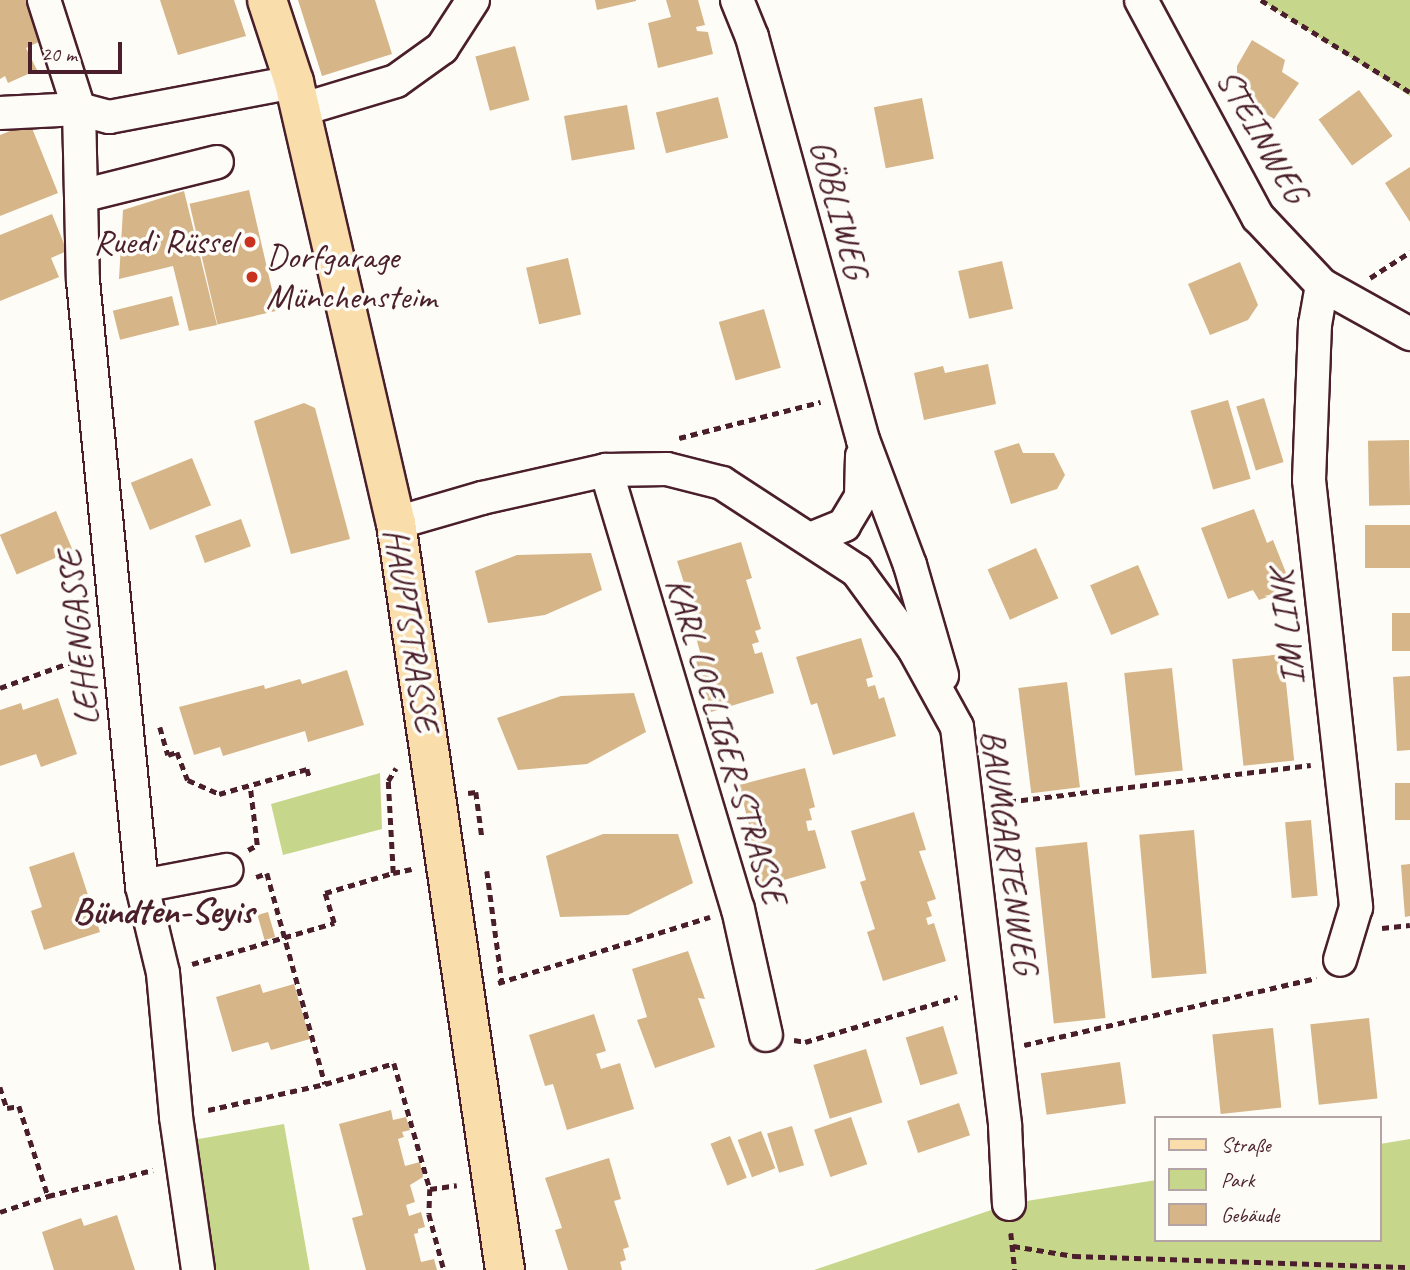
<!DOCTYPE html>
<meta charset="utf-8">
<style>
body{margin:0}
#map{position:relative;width:1410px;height:1270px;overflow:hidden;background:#fdfcf7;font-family:Caveat,sans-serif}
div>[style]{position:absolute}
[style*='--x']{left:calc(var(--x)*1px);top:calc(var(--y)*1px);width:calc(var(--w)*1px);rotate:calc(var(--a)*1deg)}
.green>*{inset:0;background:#c6d78c;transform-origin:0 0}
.building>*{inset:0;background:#d6b589;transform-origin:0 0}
.path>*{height:4.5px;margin-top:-2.25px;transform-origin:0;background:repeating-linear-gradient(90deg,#4a1f2b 0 7px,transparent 0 12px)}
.roads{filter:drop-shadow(2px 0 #4a1f2b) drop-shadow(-2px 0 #4a1f2b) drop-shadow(0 2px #4a1f2b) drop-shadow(0 -2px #4a1f2b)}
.minor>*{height:32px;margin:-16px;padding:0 16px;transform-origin:16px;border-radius:16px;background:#fdfcf7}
.major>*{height:38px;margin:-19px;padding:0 19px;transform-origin:19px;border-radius:19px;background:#f9deab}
.dots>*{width:19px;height:19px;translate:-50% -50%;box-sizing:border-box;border:4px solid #fdfcf7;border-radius:50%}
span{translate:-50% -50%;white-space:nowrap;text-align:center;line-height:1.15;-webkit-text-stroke:7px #fdfcf7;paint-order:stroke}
.street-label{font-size:35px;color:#4a1f2b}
.poi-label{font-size:35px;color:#4a1f2b}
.right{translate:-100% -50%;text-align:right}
.left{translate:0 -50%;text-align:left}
.neighbourhood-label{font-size:37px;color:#4a1f2b;font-weight:700}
.legend{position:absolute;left:1154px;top:1116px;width:228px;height:126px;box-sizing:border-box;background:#fdfcf7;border:2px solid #b5a4a5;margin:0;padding:9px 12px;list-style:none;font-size:21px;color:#4a1f2b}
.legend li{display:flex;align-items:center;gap:14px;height:35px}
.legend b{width:35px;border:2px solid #b5a4a5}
.scale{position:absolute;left:28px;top:42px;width:94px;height:32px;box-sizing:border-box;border:4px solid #4a1f2b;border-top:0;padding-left:9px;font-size:21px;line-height:24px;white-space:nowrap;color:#4a1f2b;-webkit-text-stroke:5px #fdfcf7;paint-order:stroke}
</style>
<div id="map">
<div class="green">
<div style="clip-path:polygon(1261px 0,1410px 0,1410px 96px,1267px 4px)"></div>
<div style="clip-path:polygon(380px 773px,382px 829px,283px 855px,271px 804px)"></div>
<div style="left:284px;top:1124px;width:148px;height:94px;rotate:80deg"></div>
<div style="clip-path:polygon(1410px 1139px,1410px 1270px,814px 1270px,1009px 1204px,1156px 1180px,1156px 1240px,1380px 1240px,1380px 1144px)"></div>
</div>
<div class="building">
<div style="clip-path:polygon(0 0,27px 0,45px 39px,26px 48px,37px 70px,8px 83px,5px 76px,0 79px)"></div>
<div style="clip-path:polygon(160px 0,234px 0,246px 36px,178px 55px)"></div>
<div style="clip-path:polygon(298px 0,375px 0,392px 54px,322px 76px)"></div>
<div style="clip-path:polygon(595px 0,636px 0,636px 1px,597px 10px)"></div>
<div style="clip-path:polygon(666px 0,698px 0,705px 25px,696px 27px,697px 31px,708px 32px,713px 54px,658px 68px,648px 23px,671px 17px)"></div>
<div style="clip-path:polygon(1252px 40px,1285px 60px,1282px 72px,1299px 83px,1274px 119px,1247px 101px,1251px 86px,1237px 73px,1237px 66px)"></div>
<div style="left:515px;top:46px;width:56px;height:41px;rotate:75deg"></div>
<div style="left:1359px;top:90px;width:57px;height:50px;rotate:54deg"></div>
<div style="left:718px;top:97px;width:42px;height:64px;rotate:76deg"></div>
<div style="left:922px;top:98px;width:62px;height:49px;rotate:79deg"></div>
<div style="left:627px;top:105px;width:45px;height:64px;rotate:80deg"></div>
<div style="clip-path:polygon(30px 123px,58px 193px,0 216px,0 135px)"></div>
<div style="clip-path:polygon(1410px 167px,1410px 222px,1385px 183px)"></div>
<div style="left:249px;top:190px;width:124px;height:61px;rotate:77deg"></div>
<div style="clip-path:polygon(184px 191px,217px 325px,189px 331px,173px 266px,119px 279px,123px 210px)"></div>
<div style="clip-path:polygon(52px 214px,67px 251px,51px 258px,59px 277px,0 301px,0 235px)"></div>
<div style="left:568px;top:258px;width:58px;height:43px;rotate:77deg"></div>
<div style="left:1002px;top:261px;width:49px;height:45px;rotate:77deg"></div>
<div style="clip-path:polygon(1240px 262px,1258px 305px,1248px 320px,1210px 335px,1188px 284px)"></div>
<div style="left:172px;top:296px;width:30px;height:61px;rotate:76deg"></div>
<div style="left:764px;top:309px;width:61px;height:47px;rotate:74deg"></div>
<div style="clip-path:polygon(988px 364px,996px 404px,924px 420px,914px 373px,943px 366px,945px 373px)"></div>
<div style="left:1264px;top:398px;width:67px;height:29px;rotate:73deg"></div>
<div style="left:1228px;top:400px;width:82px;height:39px;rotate:74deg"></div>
<div style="clip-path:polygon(304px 403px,315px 408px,350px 539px,291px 554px,254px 421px)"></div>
<div style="left:1409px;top:440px;width:65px;height:41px;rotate:89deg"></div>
<div style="clip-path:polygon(1019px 443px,1023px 453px,1054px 453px,1065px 475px,1057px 489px,1011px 504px,994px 451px)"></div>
<div style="left:192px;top:458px;width:51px;height:66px;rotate:68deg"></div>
<div style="clip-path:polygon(1254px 509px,1267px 543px,1273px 540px,1292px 588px,1259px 600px,1253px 590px,1228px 599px,1201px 528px)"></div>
<div style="left:56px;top:511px;width:43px;height:61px;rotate:67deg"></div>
<div style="left:241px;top:519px;width:29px;height:49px;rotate:70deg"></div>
<div style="left:1410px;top:525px;width:43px;height:45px;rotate:90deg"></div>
<div style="clip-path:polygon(741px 542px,752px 578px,746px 580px,761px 629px,755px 631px,759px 642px,752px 644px,755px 654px,762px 652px,774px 693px,711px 712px,696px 661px,702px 659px,688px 609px,692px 608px,677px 561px)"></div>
<div style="left:1036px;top:548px;width:55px;height:53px;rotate:66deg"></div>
<div style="clip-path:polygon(591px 553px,602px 590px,545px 615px,488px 623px,475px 571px,517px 555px)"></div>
<div style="left:1138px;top:565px;width:54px;height:52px;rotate:67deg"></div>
<div style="left:1392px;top:613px;width:18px;height:38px"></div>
<div style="clip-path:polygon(861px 638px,873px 677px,866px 679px,868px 687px,875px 685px,879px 699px,884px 697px,896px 736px,833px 755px,817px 703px,811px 705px,796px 657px)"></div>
<div style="left:1283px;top:654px;width:107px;height:51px;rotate:84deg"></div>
<div style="left:1172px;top:668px;width:103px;height:48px;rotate:84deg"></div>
<div style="clip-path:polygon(347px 670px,364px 725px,308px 742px,305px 731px,223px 756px,220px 747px,194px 755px,179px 707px,264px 685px,265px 689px,300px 679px,302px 684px)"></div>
<div style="clip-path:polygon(1410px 676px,1410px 750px,1397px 751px,1393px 677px)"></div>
<div style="left:1067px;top:682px;width:106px;height:49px;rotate:83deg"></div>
<div style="clip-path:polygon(634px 693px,646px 732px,587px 764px,518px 770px,497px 718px,561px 696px)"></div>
<div style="clip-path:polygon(58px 698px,77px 754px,41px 767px,36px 754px,0 766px,0 710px,21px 703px,23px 710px)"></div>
<div style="clip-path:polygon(805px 768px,815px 807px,809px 809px,812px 820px,806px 821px,808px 831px,815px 830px,826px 868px,763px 886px,749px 838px,752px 837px,739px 785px)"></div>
<div style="left:1395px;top:783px;width:15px;height:37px"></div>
<div style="clip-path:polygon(914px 812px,926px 850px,919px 851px,936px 899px,927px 902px,932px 916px,926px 918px,928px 925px,934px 923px,946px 961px,883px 981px,867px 932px,875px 929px,860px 882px,866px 880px,851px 831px)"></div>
<div style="left:1311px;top:820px;width:76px;height:26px;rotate:85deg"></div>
<div style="left:1194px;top:830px;width:144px;height:55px;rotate:85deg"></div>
<div style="clip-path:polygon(603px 834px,678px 834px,693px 883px,628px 915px,560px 917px,546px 856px)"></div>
<div style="left:1087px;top:842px;width:177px;height:52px;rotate:84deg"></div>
<div style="clip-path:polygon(74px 852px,100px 932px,44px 950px,31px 911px,42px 907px,29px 867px)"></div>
<div style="clip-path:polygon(1410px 864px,1410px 916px,1405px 917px,1401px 865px)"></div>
<div style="left:268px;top:912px;width:26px;height:11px;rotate:74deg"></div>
<div style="clip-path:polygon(688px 951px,705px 999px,698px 998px,715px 1047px,655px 1068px,637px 1020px,647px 1017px,632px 969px)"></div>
<div style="clip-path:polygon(260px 984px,263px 993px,294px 984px,310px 1039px,271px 1050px,268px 1042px,232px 1052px,216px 997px)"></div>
<div style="clip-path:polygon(594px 1014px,606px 1051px,596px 1054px,601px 1069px,620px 1063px,634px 1109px,567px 1130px,553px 1084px,545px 1086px,529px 1035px)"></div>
<div style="left:1369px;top:1018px;width:81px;height:59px;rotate:84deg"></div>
<div style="left:943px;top:1026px;width:50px;height:39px;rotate:73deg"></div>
<div style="left:1273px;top:1028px;width:80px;height:61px;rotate:84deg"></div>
<div style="left:866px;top:1049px;width:56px;height:55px;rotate:73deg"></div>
<div style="left:1120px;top:1062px;width:42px;height:80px;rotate:82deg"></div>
<div style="left:959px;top:1103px;width:34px;height:55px;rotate:71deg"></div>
<div style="clip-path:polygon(391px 1110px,393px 1120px,406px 1117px,410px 1130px,402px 1132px,404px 1137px,398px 1139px,405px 1166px,420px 1162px,423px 1177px,410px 1185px,415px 1202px,406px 1205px,409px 1216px,421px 1212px,425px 1227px,418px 1229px,418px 1233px,414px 1234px,421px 1262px,434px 1259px,437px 1270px,366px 1270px,352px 1218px,363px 1215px,339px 1124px)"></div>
<div style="left:851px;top:1117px;width:50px;height:39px;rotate:71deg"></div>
<div style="left:792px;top:1126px;width:41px;height:26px;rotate:73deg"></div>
<div style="left:761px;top:1131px;width:40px;height:25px;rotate:69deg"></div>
<div style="left:730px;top:1136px;width:45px;height:21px;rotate:68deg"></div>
<div style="clip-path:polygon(609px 1158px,621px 1199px,614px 1201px,629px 1247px,623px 1249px,626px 1260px,620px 1262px,622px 1270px,568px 1270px,555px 1230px,562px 1228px,545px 1178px)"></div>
<div style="clip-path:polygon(117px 1215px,135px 1270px,54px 1270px,42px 1232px,81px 1218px,84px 1226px)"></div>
</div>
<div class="path">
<div style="--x:1261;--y:0;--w:175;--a:31.7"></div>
<div style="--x:1370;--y:278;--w:48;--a:-33"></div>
<div style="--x:679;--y:438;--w:146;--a:-14.3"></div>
<div style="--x:0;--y:688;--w:94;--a:-20"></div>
<div style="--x:160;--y:727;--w:29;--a:74"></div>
<div style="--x:168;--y:755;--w:9;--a:-18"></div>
<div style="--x:177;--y:752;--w:30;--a:69"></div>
<div style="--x:188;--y:780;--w:34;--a:24"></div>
<div style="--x:219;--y:794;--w:91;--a:-15.9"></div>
<div style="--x:307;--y:769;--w:10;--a:73"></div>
<div style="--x:468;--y:793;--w:8;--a:-7"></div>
<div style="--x:476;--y:792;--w:45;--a:82.4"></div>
<div style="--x:997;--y:803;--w:316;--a:-6.9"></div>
<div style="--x:248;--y:850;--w:10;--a:-29"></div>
<div style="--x:257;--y:845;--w:59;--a:-96.8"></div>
<div style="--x:487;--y:871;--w:112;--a:82.3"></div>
<div style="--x:393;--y:873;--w:19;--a:-12"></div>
<div style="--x:256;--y:877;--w:12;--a:-20"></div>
<div style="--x:267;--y:873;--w:219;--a:74.6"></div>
<div style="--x:1382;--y:928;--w:28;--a:-6"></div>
<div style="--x:192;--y:964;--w:148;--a:-16.1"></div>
<div style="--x:334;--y:923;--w:31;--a:-107"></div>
<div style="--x:325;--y:893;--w:71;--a:-16.4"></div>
<div style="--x:393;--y:873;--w:92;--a:-93.1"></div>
<div style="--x:388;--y:781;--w:15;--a:-58"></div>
<div style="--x:498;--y:983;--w:222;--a:-17.3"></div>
<div style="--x:794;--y:1040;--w:11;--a:10"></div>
<div style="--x:805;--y:1042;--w:159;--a:-16.5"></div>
<div style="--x:1024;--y:1045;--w:300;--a:-12.9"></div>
<div style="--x:0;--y:1087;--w:22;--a:72"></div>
<div style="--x:7;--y:1108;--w:12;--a:-9"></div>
<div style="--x:19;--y:1106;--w:95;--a:72.1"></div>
<div style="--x:48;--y:1196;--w:108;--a:-13.9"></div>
<div style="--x:208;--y:1110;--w:120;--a:-12.5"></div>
<div style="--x:325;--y:1084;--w:72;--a:-16.9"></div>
<div style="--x:394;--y:1063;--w:131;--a:74.1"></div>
<div style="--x:430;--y:1189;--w:25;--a:92"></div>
<div style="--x:429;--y:1214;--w:58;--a:75"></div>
<div style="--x:430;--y:1189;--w:27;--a:-8"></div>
<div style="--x:0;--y:1212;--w:51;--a:-18.4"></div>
<div style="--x:1011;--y:1233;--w:37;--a:84"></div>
<div style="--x:1013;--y:1246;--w:62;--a:9.3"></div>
<div style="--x:1074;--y:1256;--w:336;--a:1.9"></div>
</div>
<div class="roads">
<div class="minor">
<div style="--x:44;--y:0;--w:114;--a:72.2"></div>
<div style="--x:79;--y:109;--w:172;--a:88.7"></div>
<div style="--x:83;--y:281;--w:608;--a:84.43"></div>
<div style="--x:142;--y:886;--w:89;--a:76.4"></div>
<div style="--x:163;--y:973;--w:145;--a:84.8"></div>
<div style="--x:176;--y:1117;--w:155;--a:81.8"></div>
<div style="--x:737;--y:0;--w:40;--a:68"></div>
<div style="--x:752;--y:37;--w:418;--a:74.6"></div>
<div style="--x:863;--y:440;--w:134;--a:69.4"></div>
<div style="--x:910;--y:565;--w:115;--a:73.8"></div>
<div style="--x:1141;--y:0;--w:247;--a:61.7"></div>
<div style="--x:1258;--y:217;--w:93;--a:46.7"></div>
<div style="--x:1322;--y:285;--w:101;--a:29.1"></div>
<div style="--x:300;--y:110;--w:100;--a:-16.8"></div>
<div style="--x:396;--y:81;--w:57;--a:-35.7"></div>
<div style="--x:442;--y:48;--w:57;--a:-57.1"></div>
<div style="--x:0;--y:113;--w:79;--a:-2.9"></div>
<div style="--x:79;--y:109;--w:31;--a:15"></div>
<div style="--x:109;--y:117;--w:188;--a:-10.7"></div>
<div style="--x:81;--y:196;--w:140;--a:-14"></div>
<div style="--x:1322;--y:285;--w:40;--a:100"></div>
<div style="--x:1315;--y:324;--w:156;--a:92.2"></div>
<div style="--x:1309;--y:480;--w:430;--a:83.7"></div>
<div style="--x:1356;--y:907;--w:55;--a:106.8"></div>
<div style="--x:606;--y:470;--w:458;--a:73.3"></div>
<div style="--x:738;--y:909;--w:129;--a:77.5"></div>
<div style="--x:396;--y:523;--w:90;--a:-16.2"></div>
<div style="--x:482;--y:498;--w:127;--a:-12.7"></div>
<div style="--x:606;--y:470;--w:61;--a:-0.9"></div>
<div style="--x:667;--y:469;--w:57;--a:14.3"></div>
<div style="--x:722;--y:483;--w:161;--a:33.1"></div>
<div style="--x:857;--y:571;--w:97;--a:53.8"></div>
<div style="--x:914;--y:649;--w:89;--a:61.1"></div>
<div style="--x:957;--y:727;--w:402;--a:83.1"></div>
<div style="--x:1005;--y:1126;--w:78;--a:87.1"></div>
<div style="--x:810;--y:539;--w:37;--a:-22"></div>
<div style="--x:844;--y:525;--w:33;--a:-59"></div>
<div style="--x:861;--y:497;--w:41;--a:-88.6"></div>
<div style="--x:142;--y:886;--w:86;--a:-10.8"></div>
</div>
<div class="major">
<div style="--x:267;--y:0;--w:86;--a:71.8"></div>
<div style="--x:294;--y:82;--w:453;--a:77"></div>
<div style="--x:396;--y:523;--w:755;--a:81.7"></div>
</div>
</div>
<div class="dots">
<div style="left:250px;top:242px;background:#c8321e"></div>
<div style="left:252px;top:277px;background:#c8321e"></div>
</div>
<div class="street-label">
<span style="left:1262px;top:136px;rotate:60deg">STEINWEG</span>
<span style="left:839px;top:209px;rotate:75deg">GÖBLIWEG</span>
<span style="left:1287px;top:628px;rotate:-96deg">IM LINK</span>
<span style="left:411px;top:630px;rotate:81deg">HAUPTSTRASSE</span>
<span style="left:79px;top:638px;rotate:-96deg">LEHENGASSE</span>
<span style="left:726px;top:741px;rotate:73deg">KARL LOELIGER-STRASSE</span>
<span style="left:1009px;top:852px;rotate:82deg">BAUMGARTENWEG</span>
</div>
<div class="poi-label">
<span class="right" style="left:236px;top:242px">Ruedi Rüssel</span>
<span class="left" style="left:266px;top:277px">Dorfgarage<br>Münchensteim</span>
</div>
<div class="neighbourhood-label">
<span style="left:163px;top:911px">Bündten-Seyis</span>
</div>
<ul class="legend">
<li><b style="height:9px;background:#f9deab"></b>Straße</li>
<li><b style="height:19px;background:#c6d78c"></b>Park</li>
<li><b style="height:19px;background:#d6b589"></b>Gebäude</li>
</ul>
<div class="scale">20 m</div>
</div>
